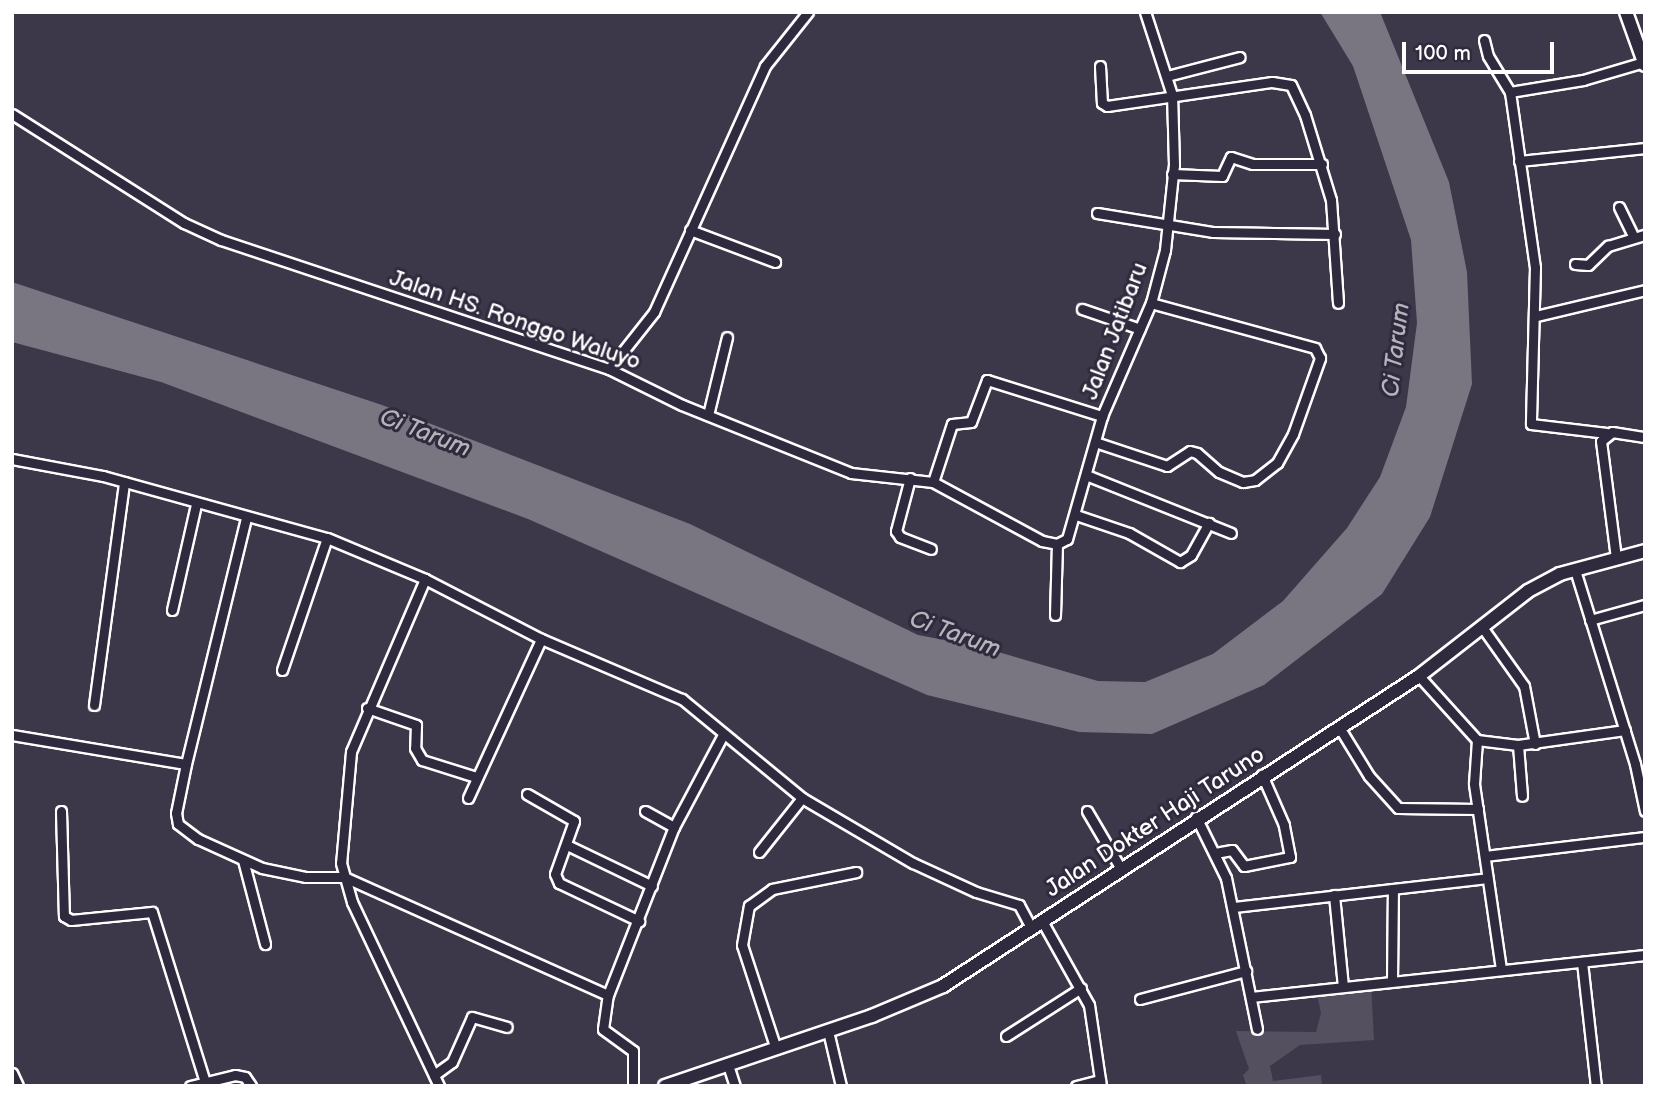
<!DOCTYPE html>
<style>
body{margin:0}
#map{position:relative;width:1657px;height:1098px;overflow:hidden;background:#3c3749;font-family:"Balsamiq Sans",sans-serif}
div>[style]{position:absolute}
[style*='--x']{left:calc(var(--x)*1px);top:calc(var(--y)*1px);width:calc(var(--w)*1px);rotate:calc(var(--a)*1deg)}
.green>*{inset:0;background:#555060}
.water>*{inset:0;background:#797682}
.roads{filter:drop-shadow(2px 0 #fff) drop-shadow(-2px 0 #fff) drop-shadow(0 2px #fff) drop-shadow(0 -2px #fff)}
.street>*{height:9px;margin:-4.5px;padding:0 4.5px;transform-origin:4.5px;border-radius:4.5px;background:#2f2a3d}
.secondary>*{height:12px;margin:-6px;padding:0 6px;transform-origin:6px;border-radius:6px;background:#2f2a3d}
span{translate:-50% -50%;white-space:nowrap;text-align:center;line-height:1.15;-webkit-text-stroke:6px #2f2a3d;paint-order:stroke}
.street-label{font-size:23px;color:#fff}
.water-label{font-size:24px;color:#b5b4ba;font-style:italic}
.frame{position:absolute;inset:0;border:14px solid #fff;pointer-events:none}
.scale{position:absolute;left:1402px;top:42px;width:152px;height:32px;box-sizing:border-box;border:4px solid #fff;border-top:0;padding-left:9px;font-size:21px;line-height:24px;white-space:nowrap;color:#fff;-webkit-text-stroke:5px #2f2a3d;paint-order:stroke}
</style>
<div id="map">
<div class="green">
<div style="clip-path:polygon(1371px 983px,1374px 1040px,1300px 1045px,1270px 1066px,1273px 1081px,1321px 1075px,1322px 1086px,1242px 1086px,1246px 1084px,1243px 1075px,1249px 1069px,1236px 1031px,1316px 1032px,1321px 1013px,1317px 995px)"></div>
</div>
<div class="water">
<div style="clip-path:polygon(1320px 12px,1380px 12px,1449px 182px,1467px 272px,1472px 384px,1430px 517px,1382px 594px,1264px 685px,1152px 734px,1079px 732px,927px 695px,528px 519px,161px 382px,12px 342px,12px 282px,382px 405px,690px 524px,918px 635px,981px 647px,1098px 681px,1145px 682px,1213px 654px,1283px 601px,1347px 528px,1380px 477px,1406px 407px,1417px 323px,1411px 240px,1353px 66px)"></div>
</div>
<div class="roads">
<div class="street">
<div style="--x:1484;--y:40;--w:16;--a:76"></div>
<div style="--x:1488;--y:56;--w:42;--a:58.6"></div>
<div style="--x:1510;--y:92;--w:177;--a:81.9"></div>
<div style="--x:1535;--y:267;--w:157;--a:91.5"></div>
<div style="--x:1531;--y:424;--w:76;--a:6.8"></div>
<div style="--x:1100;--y:66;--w:37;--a:87"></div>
<div style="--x:1102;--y:103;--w:6;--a:31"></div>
<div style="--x:1107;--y:106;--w:167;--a:-8.3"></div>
<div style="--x:1272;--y:82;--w:19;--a:9"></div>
<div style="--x:1291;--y:85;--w:33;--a:65"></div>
<div style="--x:1305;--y:115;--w:89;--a:73"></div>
<div style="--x:1331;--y:200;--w:103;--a:86.1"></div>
<div style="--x:1167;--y:76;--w:75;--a:-14.6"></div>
<div style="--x:1510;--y:92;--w:74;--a:-9.3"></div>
<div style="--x:1583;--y:80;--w:64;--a:-16.4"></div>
<div style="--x:12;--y:114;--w:204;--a:32.4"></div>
<div style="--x:184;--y:223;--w:41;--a:24.7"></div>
<div style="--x:221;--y:240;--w:409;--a:18.4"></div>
<div style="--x:609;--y:369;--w:81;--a:26.3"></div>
<div style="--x:682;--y:405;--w:182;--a:21.9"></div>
<div style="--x:851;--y:473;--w:82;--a:6.3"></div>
<div style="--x:933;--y:482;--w:124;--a:28.4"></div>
<div style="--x:1042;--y:541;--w:15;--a:11"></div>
<div style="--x:1519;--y:161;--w:127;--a:-5.9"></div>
<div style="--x:1172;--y:174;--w:50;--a:2.3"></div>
<div style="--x:1222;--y:176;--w:21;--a:-65"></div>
<div style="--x:1231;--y:157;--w:23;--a:18"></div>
<div style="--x:1253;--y:164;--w:69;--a:0"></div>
<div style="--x:1619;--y:207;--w:34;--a:64"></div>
<div style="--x:1097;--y:213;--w:118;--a:9.3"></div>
<div style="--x:1213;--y:232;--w:122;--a:0.9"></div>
<div style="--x:690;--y:230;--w:91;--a:20.6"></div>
<div style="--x:1575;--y:264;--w:13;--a:4"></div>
<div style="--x:1588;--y:265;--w:28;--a:-44"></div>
<div style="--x:1608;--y:246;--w:39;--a:-17"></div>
<div style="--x:1082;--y:309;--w:61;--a:19"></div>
<div style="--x:1536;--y:316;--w:112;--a:-13.4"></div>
<div style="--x:609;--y:369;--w:73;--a:-51.7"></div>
<div style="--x:654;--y:312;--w:270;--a:-65.7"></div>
<div style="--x:765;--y:66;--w:69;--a:-51.5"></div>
<div style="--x:708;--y:415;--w:80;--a:-76.3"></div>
<div style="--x:1095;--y:442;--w:76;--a:18.4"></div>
<div style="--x:1167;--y:466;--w:27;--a:-33"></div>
<div style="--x:1190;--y:451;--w:7;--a:16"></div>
<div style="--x:1197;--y:453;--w:29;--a:41"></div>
<div style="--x:1219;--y:472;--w:26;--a:23"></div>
<div style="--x:1243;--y:482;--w:12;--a:-9"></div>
<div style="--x:1255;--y:480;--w:28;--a:-38"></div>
<div style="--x:1277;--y:463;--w:33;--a:-61"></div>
<div style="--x:1293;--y:434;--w:81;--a:-70.4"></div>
<div style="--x:1320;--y:358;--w:11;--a:-117"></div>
<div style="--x:1315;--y:348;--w:170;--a:-164.7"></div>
<div style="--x:12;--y:459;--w:93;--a:10.6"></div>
<div style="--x:103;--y:476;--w:232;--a:15.5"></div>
<div style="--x:327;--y:538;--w:106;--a:22.7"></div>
<div style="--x:425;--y:579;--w:131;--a:27.3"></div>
<div style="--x:541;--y:639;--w:153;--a:23.1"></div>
<div style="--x:682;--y:699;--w:156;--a:39.5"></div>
<div style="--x:802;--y:798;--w:129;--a:30.4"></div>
<div style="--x:913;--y:863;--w:69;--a:24.7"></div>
<div style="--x:976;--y:892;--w:45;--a:16.8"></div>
<div style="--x:1019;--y:905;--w:26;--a:62"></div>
<div style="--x:1086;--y:475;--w:156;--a:21.8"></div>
<div style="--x:910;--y:478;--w:55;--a:104.8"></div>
<div style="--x:896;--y:531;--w:7;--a:56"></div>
<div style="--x:900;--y:537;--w:33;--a:21"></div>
<div style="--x:933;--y:482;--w:61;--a:-71.9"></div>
<div style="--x:952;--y:424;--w:19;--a:-6"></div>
<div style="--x:971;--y:422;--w:45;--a:-69.1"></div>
<div style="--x:987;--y:380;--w:121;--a:17.4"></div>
<div style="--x:1076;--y:515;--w:56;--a:18.8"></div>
<div style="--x:1129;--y:533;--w:59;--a:29.6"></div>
<div style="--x:1180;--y:562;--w:13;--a:-32"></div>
<div style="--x:1191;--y:555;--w:37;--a:-61"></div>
<div style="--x:246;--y:518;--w:253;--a:103.7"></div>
<div style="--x:186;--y:764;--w:50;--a:101.5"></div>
<div style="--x:176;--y:813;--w:11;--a:80"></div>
<div style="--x:178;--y:824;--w:25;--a:37"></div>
<div style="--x:198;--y:839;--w:70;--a:24.4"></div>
<div style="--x:262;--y:868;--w:45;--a:11.6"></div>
<div style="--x:306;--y:877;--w:38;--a:0"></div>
<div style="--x:344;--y:877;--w:289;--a:24.1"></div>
<div style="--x:1057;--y:544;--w:11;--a:-27"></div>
<div style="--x:1067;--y:539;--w:128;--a:-74.1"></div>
<div style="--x:1102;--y:416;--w:123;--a:-66.6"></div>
<div style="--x:1151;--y:303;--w:55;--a:-75.2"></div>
<div style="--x:1165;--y:250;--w:85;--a:-84"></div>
<div style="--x:1174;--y:165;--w:70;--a:-91.6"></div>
<div style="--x:1172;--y:95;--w:87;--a:-108"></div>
<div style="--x:1616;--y:558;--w:118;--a:-97.3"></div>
<div style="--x:1601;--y:441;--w:14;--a:-39"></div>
<div style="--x:1612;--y:432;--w:33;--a:9"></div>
<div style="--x:1575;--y:570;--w:203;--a:72.8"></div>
<div style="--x:1635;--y:764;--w:48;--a:78"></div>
<div style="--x:425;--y:579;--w:188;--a:113.2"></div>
<div style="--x:351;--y:752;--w:111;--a:95.1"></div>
<div style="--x:341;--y:863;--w:41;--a:74.2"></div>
<div style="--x:352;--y:902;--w:204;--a:64.7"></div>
<div style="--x:172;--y:610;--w:109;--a:-77.2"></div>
<div style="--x:1055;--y:615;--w:71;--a:-88.4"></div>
<div style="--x:1590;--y:620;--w:57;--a:-15.3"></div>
<div style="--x:1482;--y:627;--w:72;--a:54.6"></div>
<div style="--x:1524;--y:686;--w:59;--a:79.3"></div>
<div style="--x:282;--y:670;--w:139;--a:-71.2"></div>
<div style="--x:1419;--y:676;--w:86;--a:47.8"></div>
<div style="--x:1477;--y:740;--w:44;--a:93.9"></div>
<div style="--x:1474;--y:784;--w:187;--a:81.7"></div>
<div style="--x:94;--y:705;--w:225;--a:-82.3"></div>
<div style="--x:367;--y:708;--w:52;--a:19.1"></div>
<div style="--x:416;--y:725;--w:23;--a:92"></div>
<div style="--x:415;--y:748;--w:14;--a:60"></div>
<div style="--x:422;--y:760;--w:57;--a:17.5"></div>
<div style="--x:1339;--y:727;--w:57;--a:58.5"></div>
<div style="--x:1369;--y:776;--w:43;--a:47.8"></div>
<div style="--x:1398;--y:808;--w:80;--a:0.7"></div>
<div style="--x:12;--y:735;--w:176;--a:9.5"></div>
<div style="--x:1477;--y:740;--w:41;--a:7"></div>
<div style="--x:1518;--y:745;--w:108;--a:-8"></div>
<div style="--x:1518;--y:745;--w:51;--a:85.5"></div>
<div style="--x:527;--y:794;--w:54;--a:29.9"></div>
<div style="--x:574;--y:821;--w:56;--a:109.7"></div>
<div style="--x:555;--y:874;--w:10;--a:66"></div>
<div style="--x:559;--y:883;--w:89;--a:25.4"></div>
<div style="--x:468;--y:798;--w:175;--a:-65.3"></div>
<div style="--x:61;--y:811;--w:105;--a:88.4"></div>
<div style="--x:64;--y:916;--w:8;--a:30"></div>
<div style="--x:71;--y:920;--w:81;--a:-5.6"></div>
<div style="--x:152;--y:912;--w:178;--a:72.7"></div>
<div style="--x:645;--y:811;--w:33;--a:29"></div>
<div style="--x:1087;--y:811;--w:67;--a:59.6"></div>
<div style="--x:1196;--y:817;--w:68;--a:63.8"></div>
<div style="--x:1226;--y:878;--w:154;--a:78.4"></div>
<div style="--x:569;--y:846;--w:92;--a:25.7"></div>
<div style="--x:759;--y:852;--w:69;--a:-51.5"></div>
<div style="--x:1215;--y:853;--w:17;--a:-10"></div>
<div style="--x:1232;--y:850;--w:20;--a:53"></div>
<div style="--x:1244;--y:866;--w:47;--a:-11.1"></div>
<div style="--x:1290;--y:857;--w:33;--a:-101"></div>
<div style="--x:1284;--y:825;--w:55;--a:-113.7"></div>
<div style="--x:1485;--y:856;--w:161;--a:-6.8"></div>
<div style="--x:243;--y:860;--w:87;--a:75.3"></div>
<div style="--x:1334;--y:895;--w:91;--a:84.4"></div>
<div style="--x:1234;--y:907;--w:255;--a:-6.5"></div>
<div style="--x:1042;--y:921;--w:96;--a:60.8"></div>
<div style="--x:1089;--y:1005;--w:82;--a:81.6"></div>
<div style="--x:1582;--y:962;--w:125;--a:83.6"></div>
<div style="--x:1392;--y:980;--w:91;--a:-89.4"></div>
<div style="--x:1251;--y:997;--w:396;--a:-6.1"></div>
<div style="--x:1140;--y:999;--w:110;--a:-14.8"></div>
<div style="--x:828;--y:1031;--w:57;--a:76.7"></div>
<div style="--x:1006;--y:1036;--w:89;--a:-32.6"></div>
<div style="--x:776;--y:1049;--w:109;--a:-108.1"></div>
<div style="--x:742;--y:945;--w:40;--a:-80"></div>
<div style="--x:749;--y:906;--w:29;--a:-36"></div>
<div style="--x:772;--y:889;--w:86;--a:-11.4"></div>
<div style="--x:728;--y:1065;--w:22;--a:72"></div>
<div style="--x:12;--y:1073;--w:14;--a:65"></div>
<div style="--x:434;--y:1075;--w:22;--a:-36"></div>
<div style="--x:452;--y:1062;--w:49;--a:-66"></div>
<div style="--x:472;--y:1017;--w:36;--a:16"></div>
<div style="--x:190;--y:1086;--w:46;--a:-13.7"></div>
<div style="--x:235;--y:1075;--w:10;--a:11"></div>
<div style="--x:245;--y:1077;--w:11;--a:56"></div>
<div style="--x:633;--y:1086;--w:35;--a:-90"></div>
<div style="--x:633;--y:1051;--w:37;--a:-144"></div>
<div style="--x:603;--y:1029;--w:34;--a:-82"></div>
<div style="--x:608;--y:995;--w:180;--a:-68.6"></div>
<div style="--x:674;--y:827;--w:104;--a:-62"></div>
<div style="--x:1076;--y:1086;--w:25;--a:-14"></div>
</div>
<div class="secondary">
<div style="--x:1626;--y:12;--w:56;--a:70.3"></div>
<div style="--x:665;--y:1086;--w:219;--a:-18.7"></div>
<div style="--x:872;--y:1016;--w:77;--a:-22.9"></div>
<div style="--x:943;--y:986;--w:568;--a:-33.07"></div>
<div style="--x:1419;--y:676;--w:138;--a:-37.9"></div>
<div style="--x:1528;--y:591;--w:36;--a:-28"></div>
<div style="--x:1560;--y:574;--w:88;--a:-15.1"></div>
</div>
</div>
<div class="street-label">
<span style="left:515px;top:320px;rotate:19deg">Jalan HS. Ronggo Waluyo</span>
<span style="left:1115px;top:331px;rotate:-69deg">Jalan Jatibaru</span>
<span style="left:1155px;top:822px;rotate:-33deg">Jalan Dokter Haji Taruno</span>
</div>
<div class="water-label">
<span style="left:1396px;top:350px;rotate:-83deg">Ci Tarum</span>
<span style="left:425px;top:433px;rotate:21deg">Ci Tarum</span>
<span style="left:955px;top:634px;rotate:20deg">Ci Tarum</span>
</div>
<div class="frame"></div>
<div class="scale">100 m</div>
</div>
